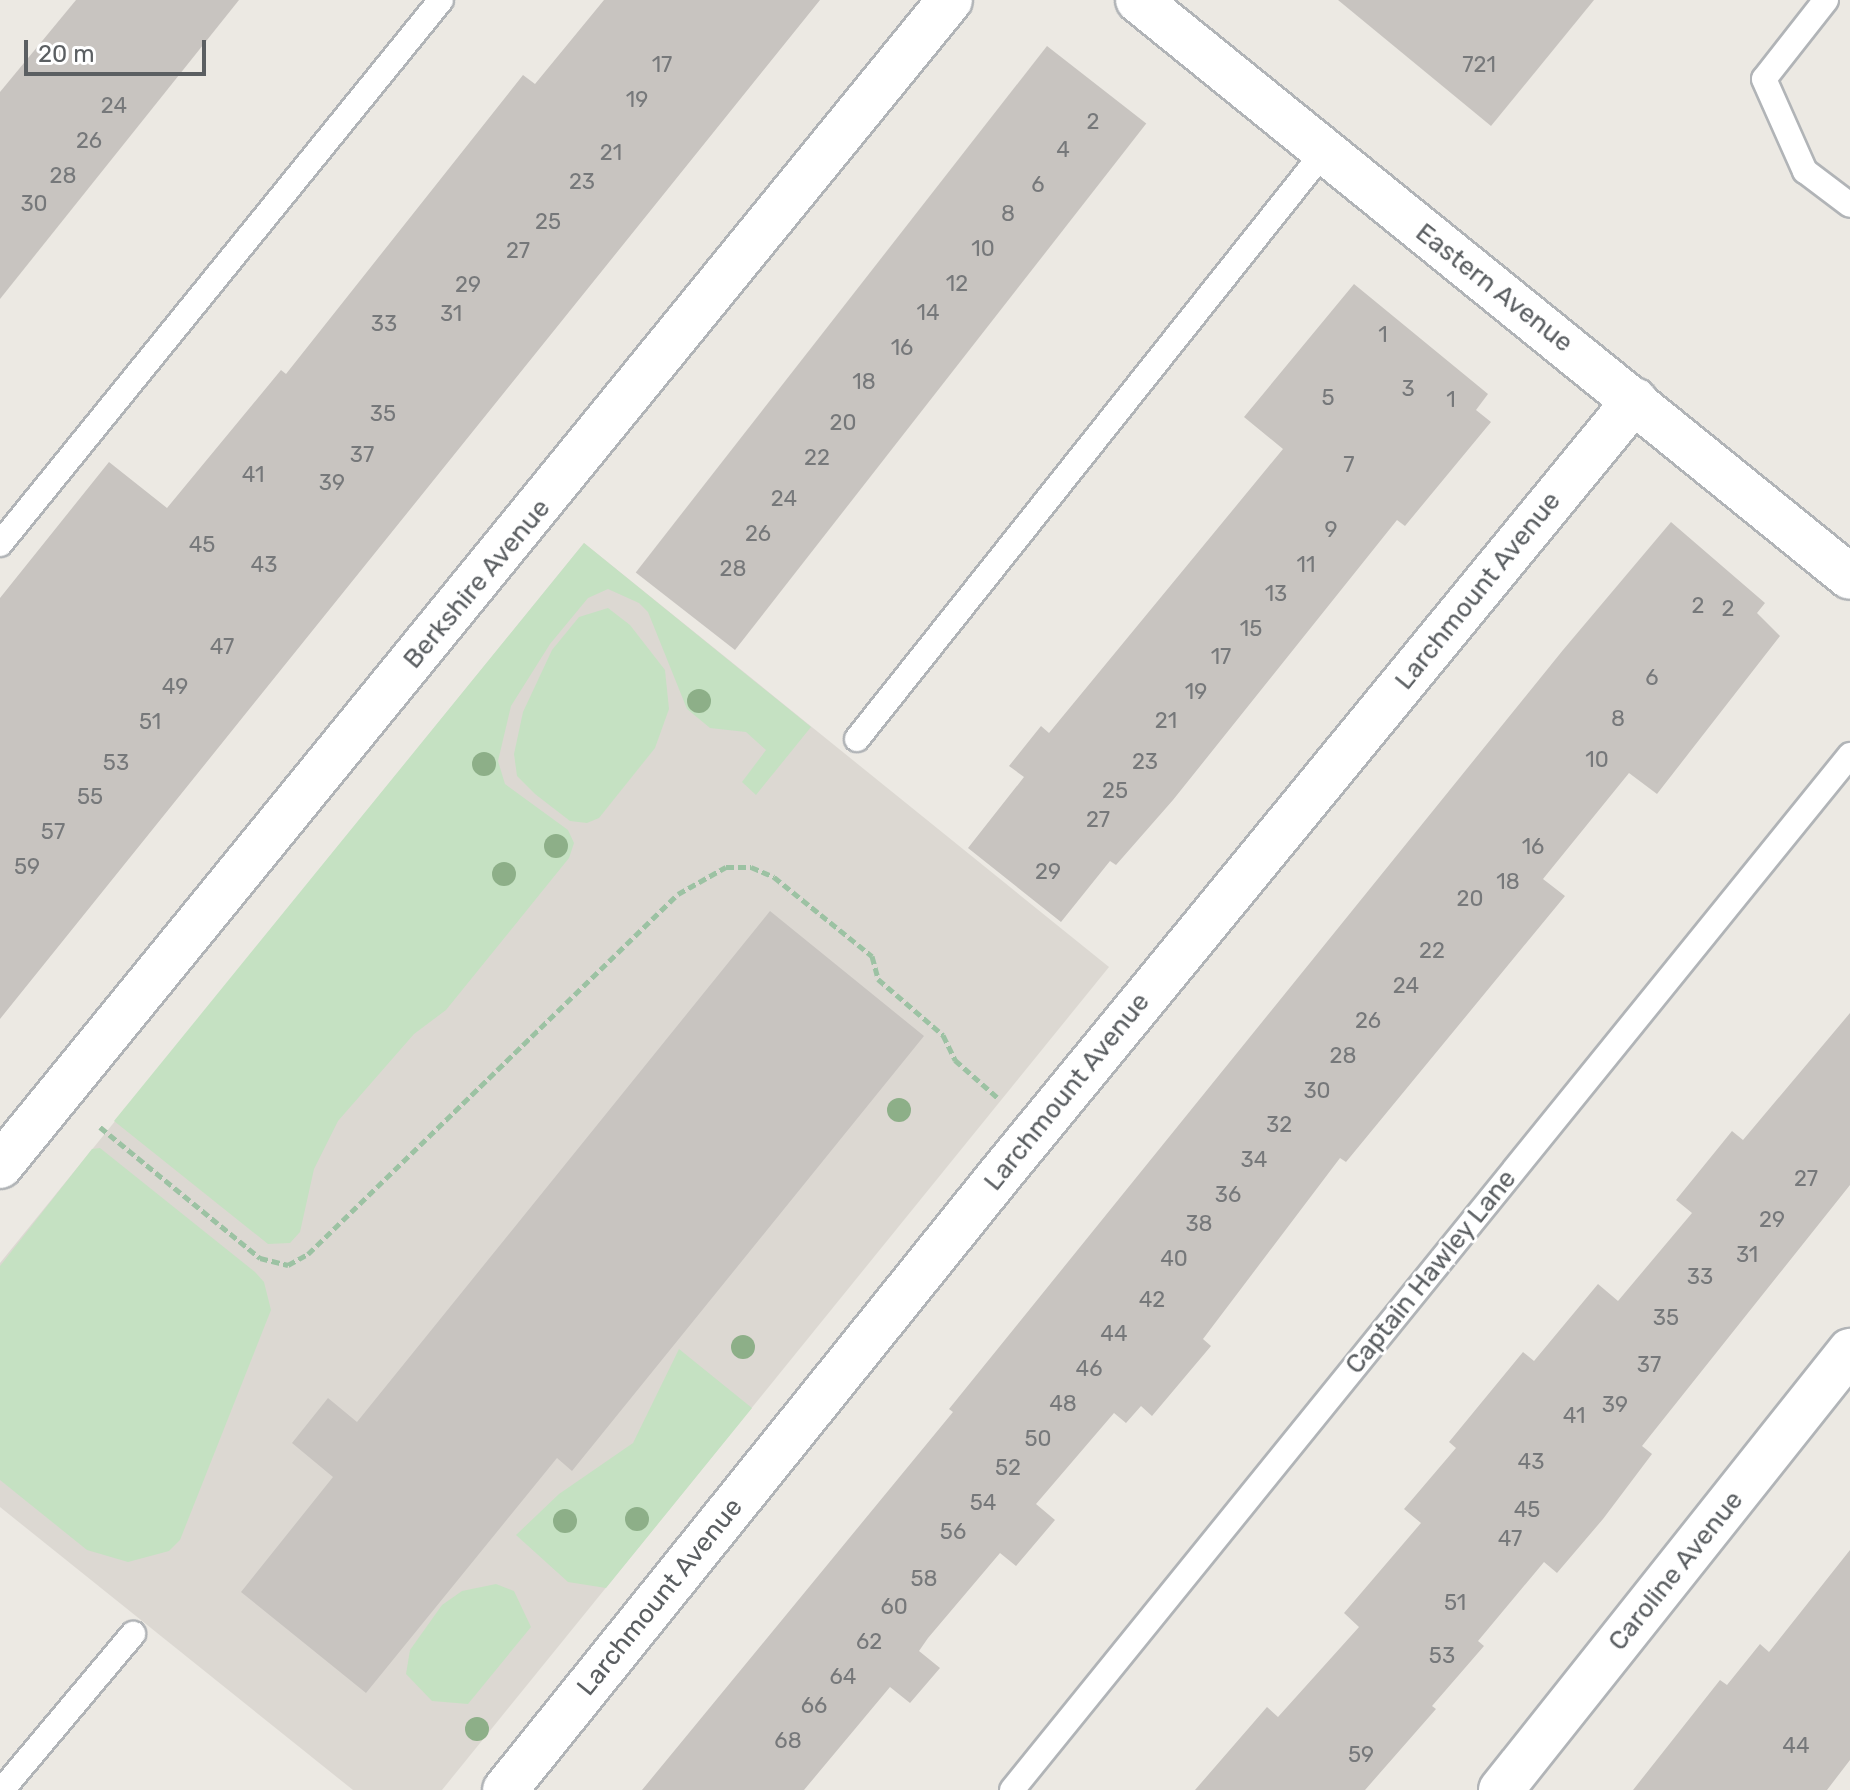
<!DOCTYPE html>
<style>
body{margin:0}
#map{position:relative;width:1850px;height:1790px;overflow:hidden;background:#ece9e3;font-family:Rubik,sans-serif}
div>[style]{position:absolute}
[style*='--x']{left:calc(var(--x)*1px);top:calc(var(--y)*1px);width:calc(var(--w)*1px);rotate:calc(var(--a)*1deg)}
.education>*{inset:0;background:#dcd8d2}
.green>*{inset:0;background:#c5e1c2}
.building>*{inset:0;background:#c8c4c0;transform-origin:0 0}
.path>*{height:5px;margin-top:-2.5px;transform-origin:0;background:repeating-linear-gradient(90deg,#9cc2a3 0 8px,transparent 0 12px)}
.roads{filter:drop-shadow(2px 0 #b1b4b7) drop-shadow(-2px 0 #b1b4b7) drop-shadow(0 2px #b1b4b7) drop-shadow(0 -2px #b1b4b7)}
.service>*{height:24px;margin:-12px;padding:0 12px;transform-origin:12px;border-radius:12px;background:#fff}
.minor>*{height:44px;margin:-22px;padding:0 22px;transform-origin:22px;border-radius:22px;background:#fff}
.secondary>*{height:44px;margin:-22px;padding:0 22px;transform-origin:22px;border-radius:22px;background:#fff}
.trees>*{width:24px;height:24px;margin:-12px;border-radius:50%;background:#8daf88}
span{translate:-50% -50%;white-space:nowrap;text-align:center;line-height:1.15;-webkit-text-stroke:6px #fff;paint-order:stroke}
.number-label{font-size:22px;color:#76787a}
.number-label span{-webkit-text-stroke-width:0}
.street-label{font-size:26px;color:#5b5f62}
.scale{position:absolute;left:24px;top:40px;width:182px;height:36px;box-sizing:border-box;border:4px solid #5b5f62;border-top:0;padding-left:10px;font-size:24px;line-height:28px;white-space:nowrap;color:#5b5f62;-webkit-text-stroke:6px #fff;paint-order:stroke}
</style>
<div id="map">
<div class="education">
<div style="clip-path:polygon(584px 543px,1109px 967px,442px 1790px,353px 1790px,0 1507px,0 1263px)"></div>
</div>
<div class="green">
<div style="clip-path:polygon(584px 543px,811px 727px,756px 795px,742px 782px,766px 750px,746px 732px,710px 728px,687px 709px,648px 612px,639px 603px,608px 589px,588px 598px,550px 644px,511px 706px,498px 761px,505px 784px,568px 830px,574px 843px,569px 858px,446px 1010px,414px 1034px,338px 1121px,314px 1169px,300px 1232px,290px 1243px,268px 1244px,114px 1121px)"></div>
<div style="clip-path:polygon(608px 608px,630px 625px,665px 670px,669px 709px,655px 748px,599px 818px,587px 823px,570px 821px,535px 794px,517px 776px,514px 754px,523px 712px,552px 650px,579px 617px)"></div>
<div style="clip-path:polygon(100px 1148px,255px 1272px,264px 1282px,271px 1310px,180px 1540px,169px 1551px,128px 1562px,87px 1550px,0 1480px,0 1266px,92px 1149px)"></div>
<div style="clip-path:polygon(679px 1349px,752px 1408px,606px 1588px,568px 1582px,516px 1535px,559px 1494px,633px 1443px)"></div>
<div style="clip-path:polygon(496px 1584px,514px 1591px,531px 1627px,468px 1704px,432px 1701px,406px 1674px,410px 1650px,442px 1605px,462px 1591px)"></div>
</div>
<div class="building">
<div style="clip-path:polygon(76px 0,239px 0,0 299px,0 92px)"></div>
<div style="clip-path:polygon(604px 0,820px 0,0 1019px,0 598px,109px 462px,167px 508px,281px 370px,286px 374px,523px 75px,535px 84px)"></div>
<div style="clip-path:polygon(1338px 0,1594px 0,1491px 126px)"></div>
<div style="left:1047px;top:46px;width:126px;height:668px;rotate:38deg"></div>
<div style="clip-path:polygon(1354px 284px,1488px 394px,1476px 410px,1491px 422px,1405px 526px,1397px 520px,1173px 800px,1116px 865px,1110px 861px,1061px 922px,968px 848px,1024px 777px,1009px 766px,1041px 726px,1049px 733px,1283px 449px,1244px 417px)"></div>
<div style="clip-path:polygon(1671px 522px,1765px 603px,1757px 613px,1780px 636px,1657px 794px,1629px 773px,1543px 879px,1565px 896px,1346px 1162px,1340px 1158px,1203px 1339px,1211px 1346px,1152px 1416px,1141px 1406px,1126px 1423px,1114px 1413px,1036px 1504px,1055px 1520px,1016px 1566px,1000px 1553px,928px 1638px,919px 1651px,940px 1668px,910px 1703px,890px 1687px,804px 1790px,642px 1790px,953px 1412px,949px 1409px,1563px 650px)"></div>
<div style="clip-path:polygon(770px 911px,924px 1036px,572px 1471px,557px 1458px,366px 1693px,241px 1592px,333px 1477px,292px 1443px,328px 1398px,357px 1422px)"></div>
<div style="clip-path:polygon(1850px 1013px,1850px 1185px,1642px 1446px,1652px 1454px,1603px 1519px,1557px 1573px,1544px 1562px,1478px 1641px,1484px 1646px,1432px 1706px,1436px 1709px,1365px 1790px,1195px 1790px,1267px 1707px,1278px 1717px,1359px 1627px,1344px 1613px,1421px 1523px,1404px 1509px,1456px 1448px,1449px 1442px,1523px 1352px,1534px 1361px,1598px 1284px,1618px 1301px,1692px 1213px,1676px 1200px,1732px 1131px,1743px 1140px)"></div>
<div style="clip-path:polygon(1850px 1550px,1850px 1760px,1827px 1790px,1633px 1790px,1720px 1680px,1727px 1685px,1760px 1644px,1769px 1652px)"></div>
</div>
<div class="path">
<div style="--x:100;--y:1127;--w:207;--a:39.3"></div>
<div style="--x:260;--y:1258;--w:29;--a:14"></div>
<div style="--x:288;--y:1265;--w:23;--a:-29"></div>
<div style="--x:308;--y:1254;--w:516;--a:-44.22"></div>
<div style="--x:678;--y:894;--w:55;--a:-29.4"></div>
<div style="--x:726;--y:867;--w:25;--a:0"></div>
<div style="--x:751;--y:867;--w:25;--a:23"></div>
<div style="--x:774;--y:877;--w:126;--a:38.9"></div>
<div style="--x:872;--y:956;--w:24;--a:75"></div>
<div style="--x:878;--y:979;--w:86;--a:40.7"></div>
<div style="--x:943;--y:1035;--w:28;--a:64"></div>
<div style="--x:955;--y:1060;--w:56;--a:41.4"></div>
</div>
<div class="roads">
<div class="service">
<div style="--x:1826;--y:0;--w:100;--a:128.1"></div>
<div style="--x:1764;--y:79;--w:101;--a:66"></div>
<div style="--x:1805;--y:171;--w:56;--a:37.1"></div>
<div style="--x:0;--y:544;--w:700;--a:-50.97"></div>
<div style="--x:857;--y:739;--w:749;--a:-51.51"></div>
<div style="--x:2;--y:1790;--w:204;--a:-50"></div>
<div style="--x:1012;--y:1790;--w:1332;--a:-51"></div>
</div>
<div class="minor">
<div style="--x:0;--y:1166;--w:1504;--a:-50.83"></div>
<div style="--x:505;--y:1790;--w:788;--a:-51.18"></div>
<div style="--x:999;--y:1176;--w:1003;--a:-50.66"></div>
<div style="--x:1501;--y:1790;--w:561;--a:-51.52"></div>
</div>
<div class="secondary">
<div style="--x:1138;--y:0;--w:916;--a:39.02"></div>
</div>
</div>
<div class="trees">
<div style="left:699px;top:701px"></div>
<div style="left:484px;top:764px"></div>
<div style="left:556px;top:846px"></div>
<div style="left:504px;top:874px"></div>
<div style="left:899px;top:1110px"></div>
<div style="left:743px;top:1347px"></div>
<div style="left:637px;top:1519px"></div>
<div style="left:565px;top:1521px"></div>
<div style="left:477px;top:1729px"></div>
</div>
<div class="number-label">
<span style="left:662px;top:65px">17</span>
<span style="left:1479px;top:65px">721</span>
<span style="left:637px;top:100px">19</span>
<span style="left:114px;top:106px">24</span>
<span style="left:1093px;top:122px">2</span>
<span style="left:89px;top:141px">26</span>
<span style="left:1063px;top:150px">4</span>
<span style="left:611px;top:153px">21</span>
<span style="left:63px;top:176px">28</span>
<span style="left:582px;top:182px">23</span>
<span style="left:1038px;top:185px">6</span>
<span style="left:34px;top:204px">30</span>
<span style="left:1008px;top:214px">8</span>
<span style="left:548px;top:222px">25</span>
<span style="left:983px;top:249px">10</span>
<span style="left:518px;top:251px">27</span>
<span style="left:957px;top:284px">12</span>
<span style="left:468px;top:285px">29</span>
<span style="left:928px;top:313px">14</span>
<span style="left:451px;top:314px">31</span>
<span style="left:384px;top:324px">33</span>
<span style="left:1383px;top:335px">1</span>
<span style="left:902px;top:348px">16</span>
<span style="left:864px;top:382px">18</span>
<span style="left:1408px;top:389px">3</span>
<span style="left:1328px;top:398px">5</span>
<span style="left:1451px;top:400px">1</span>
<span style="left:383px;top:414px">35</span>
<span style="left:843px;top:423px">20</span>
<span style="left:362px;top:455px">37</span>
<span style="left:817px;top:458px">22</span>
<span style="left:1349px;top:465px">7</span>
<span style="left:253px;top:475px">41</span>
<span style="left:332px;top:483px">39</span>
<span style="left:784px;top:499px">24</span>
<span style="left:1331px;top:530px">9</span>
<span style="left:758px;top:534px">26</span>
<span style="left:202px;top:545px">45</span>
<span style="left:264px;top:565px">43</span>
<span style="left:1306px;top:565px">11</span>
<span style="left:733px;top:569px">28</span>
<span style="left:1276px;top:594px">13</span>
<span style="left:1698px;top:606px">2</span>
<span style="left:1728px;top:609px">2</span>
<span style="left:1251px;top:629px">15</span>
<span style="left:222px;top:647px">47</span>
<span style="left:1221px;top:657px">17</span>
<span style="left:1652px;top:678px">6</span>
<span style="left:175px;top:687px">49</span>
<span style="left:1196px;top:692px">19</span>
<span style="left:1618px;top:719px">8</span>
<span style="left:1166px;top:721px">21</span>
<span style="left:150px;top:722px">51</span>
<span style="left:1597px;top:760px">10</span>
<span style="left:1145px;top:762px">23</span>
<span style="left:116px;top:763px">53</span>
<span style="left:1115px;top:791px">25</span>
<span style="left:90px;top:797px">55</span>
<span style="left:1098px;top:820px">27</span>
<span style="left:53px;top:832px">57</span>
<span style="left:1533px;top:847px">16</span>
<span style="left:27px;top:867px">59</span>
<span style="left:1048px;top:872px">29</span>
<span style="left:1508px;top:882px">18</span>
<span style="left:1470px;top:899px">20</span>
<span style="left:1432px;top:951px">22</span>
<span style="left:1406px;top:986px">24</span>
<span style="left:1368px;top:1021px">26</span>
<span style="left:1343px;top:1056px">28</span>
<span style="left:1317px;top:1091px">30</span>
<span style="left:1279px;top:1125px">32</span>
<span style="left:1254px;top:1160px">34</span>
<span style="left:1806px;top:1179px">27</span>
<span style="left:1228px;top:1195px">36</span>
<span style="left:1772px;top:1220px">29</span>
<span style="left:1199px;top:1224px">38</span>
<span style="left:1747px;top:1255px">31</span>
<span style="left:1174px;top:1259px">40</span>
<span style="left:1700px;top:1277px">33</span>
<span style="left:1152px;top:1300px">42</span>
<span style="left:1666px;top:1318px">35</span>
<span style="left:1114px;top:1334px">44</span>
<span style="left:1649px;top:1365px">37</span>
<span style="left:1089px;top:1369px">46</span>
<span style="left:1063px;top:1404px">48</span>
<span style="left:1615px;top:1405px">39</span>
<span style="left:1574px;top:1416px">41</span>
<span style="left:1038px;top:1439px">50</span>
<span style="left:1531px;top:1462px">43</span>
<span style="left:1008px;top:1468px">52</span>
<span style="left:983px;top:1503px">54</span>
<span style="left:1527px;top:1510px">45</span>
<span style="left:953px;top:1532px">56</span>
<span style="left:1510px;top:1539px">47</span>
<span style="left:924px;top:1579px">58</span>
<span style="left:1455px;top:1603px">51</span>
<span style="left:894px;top:1607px">60</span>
<span style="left:869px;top:1642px">62</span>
<span style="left:1442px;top:1656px">53</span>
<span style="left:843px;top:1677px">64</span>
<span style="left:814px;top:1706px">66</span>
<span style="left:788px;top:1741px">68</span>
<span style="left:1796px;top:1746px">44</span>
<span style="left:1361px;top:1755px">59</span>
</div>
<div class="street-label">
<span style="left:1494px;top:288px;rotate:38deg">Eastern Avenue</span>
<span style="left:477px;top:584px;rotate:-50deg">Berkshire Avenue</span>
<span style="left:1478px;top:591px;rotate:-51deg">Larchmount Avenue</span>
<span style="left:1067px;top:1092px;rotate:-51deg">Larchmount Avenue</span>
<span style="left:1431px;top:1272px;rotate:-51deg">Captain Hawley Lane</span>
<span style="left:1676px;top:1571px;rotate:-51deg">Caroline Avenue</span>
<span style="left:660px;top:1597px;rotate:-51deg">Larchmount Avenue</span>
</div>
<div class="scale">20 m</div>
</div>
